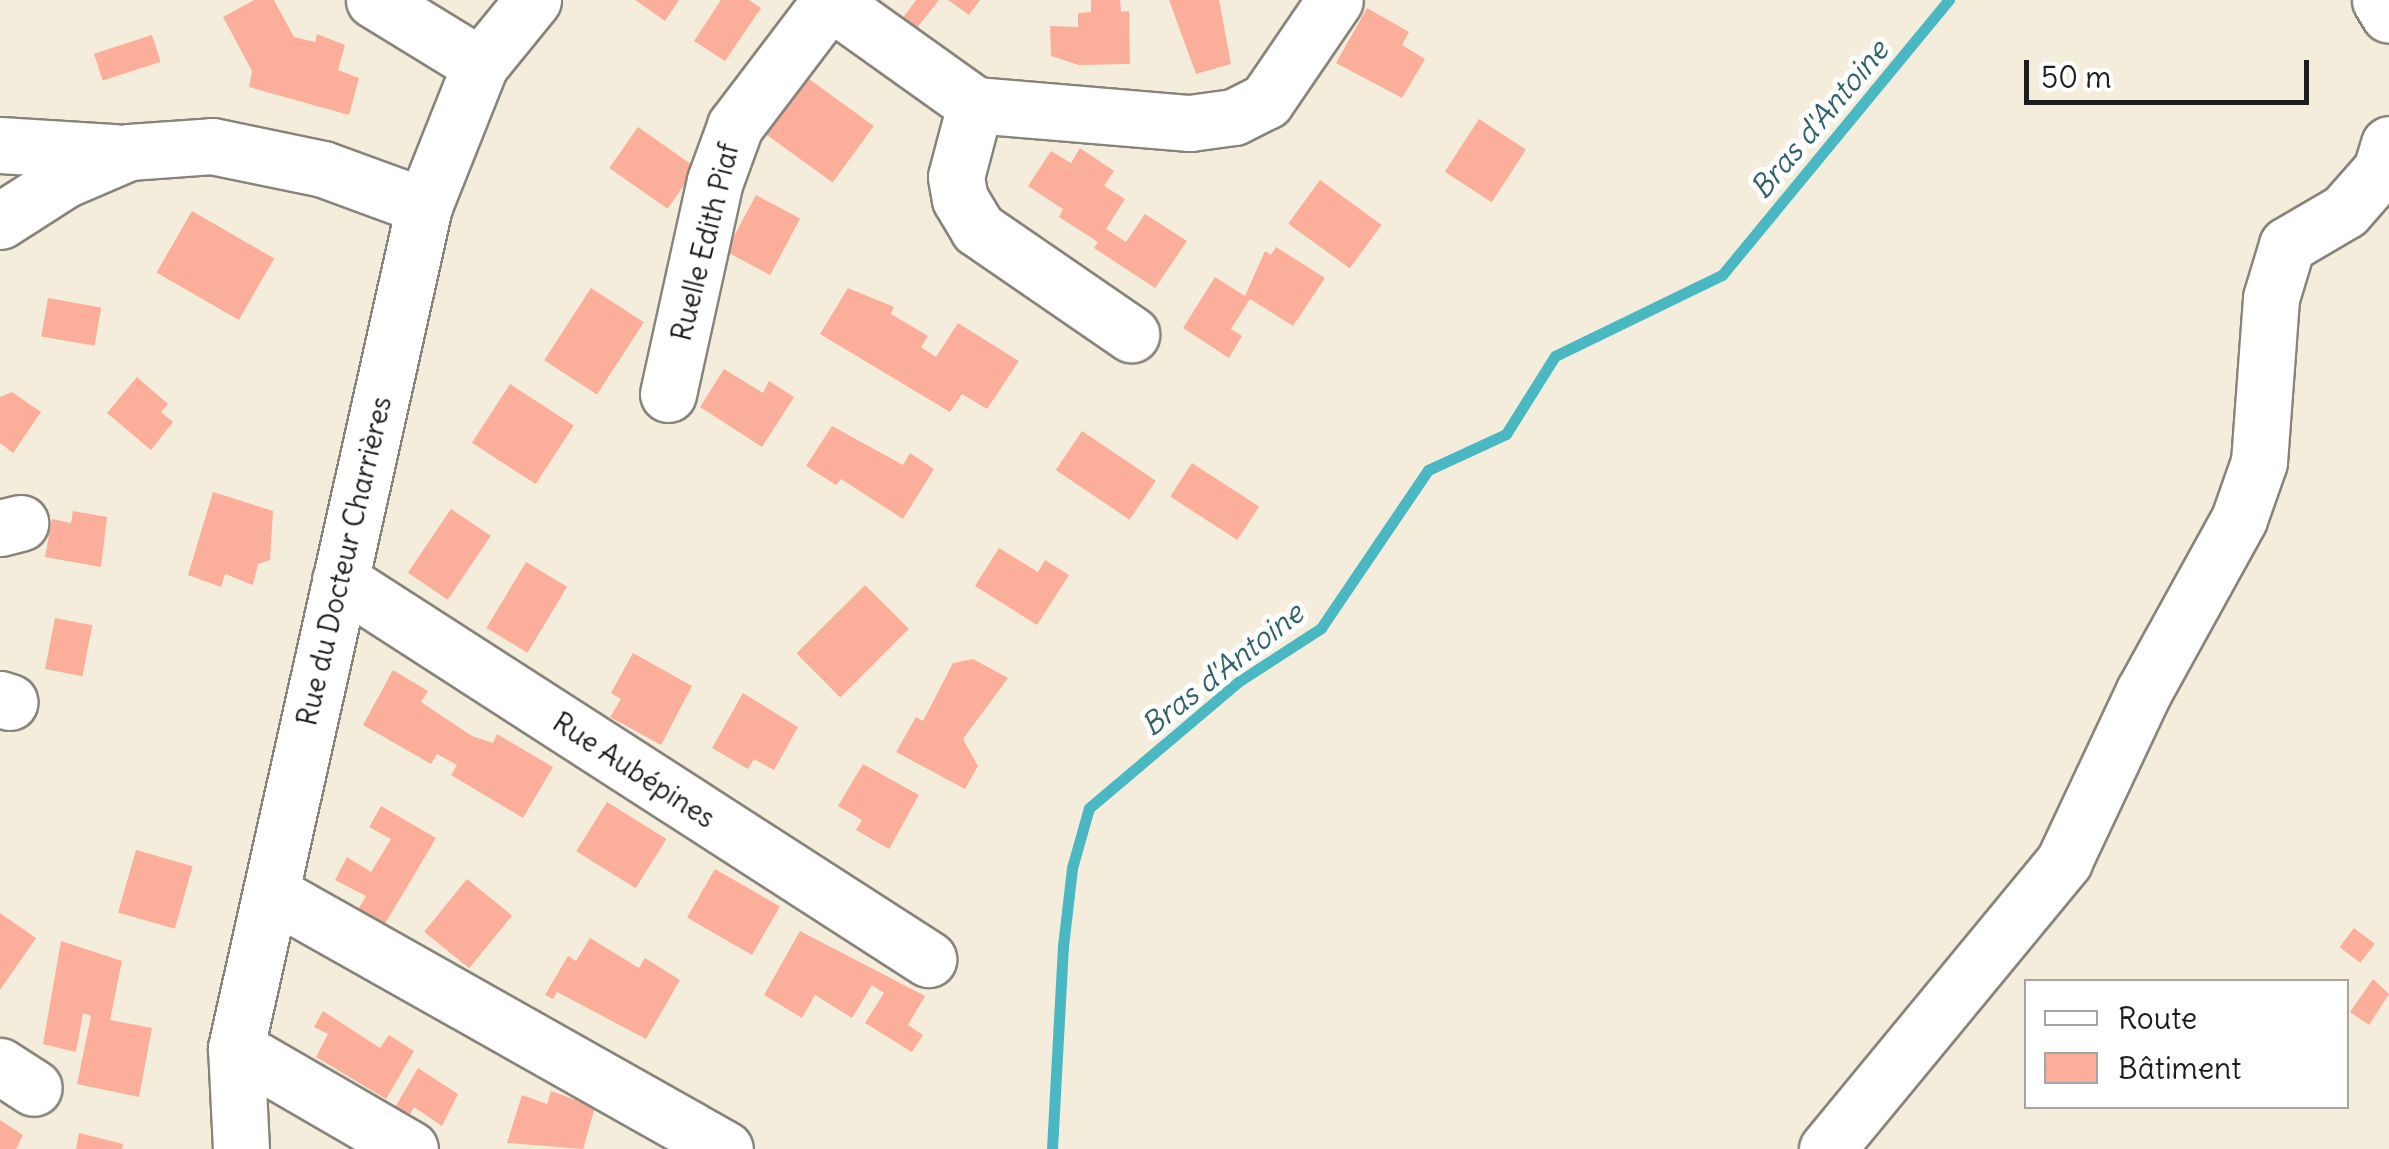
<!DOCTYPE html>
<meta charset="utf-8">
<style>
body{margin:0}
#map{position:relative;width:2389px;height:1149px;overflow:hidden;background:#f5eddb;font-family:Delius,sans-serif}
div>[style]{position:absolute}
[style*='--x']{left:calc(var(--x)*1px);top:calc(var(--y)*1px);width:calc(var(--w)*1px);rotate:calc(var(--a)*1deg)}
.stream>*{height:11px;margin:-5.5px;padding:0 5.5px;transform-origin:5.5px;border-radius:5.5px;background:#4ab8c3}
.building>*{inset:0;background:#fbae99;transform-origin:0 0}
.roads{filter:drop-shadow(2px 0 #88847c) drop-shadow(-2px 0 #88847c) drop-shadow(0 2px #88847c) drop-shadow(0 -2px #88847c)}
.minor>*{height:55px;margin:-27.5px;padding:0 27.5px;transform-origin:27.5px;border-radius:27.5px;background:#fff}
span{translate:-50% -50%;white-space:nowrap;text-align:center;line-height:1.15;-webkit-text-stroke:10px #fff;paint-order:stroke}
.street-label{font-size:28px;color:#1c1c1c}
.water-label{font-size:30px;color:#316267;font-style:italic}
.legend{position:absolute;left:2024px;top:979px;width:325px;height:130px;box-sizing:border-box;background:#fff;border:2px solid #a4a4a4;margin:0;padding:12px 18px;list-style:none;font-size:30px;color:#1c1c1c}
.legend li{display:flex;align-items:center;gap:20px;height:50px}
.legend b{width:50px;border:2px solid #a4a4a4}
.scale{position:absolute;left:2024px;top:60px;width:285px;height:45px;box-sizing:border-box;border:5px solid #1c1c1c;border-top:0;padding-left:12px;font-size:30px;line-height:35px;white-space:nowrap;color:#1c1c1c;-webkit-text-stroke:8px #fff;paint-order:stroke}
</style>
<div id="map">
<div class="stream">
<div style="--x:1052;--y:1149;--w:203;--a:-86.9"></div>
<div style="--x:1063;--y:946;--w:79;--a:-83.4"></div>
<div style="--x:1072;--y:868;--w:62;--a:-74.2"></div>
<div style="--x:1089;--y:808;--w:195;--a:-40.2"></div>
<div style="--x:1238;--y:682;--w:99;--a:-33"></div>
<div style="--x:1321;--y:628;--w:191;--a:-55.9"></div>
<div style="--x:1428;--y:470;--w:86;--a:-24.8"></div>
<div style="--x:1506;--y:434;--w:92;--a:-57.9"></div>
<div style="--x:1555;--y:356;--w:186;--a:-25.9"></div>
<div style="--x:1722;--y:275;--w:357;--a:-50.5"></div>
</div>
<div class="building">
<div style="clip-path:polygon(254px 0,274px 0,294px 37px,315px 42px,317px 34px,345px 45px,338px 70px,359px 78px,349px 115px,249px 87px,252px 71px,223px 17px)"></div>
<div style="clip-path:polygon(635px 0,679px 0,665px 21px)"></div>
<div style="clip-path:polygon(721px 0,749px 0,761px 8px,725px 61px,694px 41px)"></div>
<div style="clip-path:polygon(916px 0,939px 0,916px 29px,902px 19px)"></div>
<div style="clip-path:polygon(948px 0,980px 0,969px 15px)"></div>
<div style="clip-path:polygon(1091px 0,1120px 0,1121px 12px,1129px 11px,1130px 64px,1079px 65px,1051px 56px,1050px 26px,1078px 27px,1078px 13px,1091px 12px)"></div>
<div style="clip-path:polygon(1169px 0,1219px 0,1231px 64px,1196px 74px)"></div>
<div style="clip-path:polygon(1367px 8px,1409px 32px,1402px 45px,1425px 59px,1402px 98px,1336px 63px)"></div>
<div style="left:152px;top:35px;width:28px;height:61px;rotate:72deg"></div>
<div style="left:805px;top:76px;width:85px;height:70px;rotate:36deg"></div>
<div style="left:1479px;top:119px;width:56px;height:63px;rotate:33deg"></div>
<div style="left:638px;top:127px;width:71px;height:50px;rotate:35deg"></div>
<div style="clip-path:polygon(1080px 148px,1114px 171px,1104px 186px,1125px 199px,1106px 229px,1126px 242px,1145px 214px,1187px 241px,1155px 288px,1094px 248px,1098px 242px,1059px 217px,1063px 209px,1028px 186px,1051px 151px,1071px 163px)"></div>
<div style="left:1320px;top:180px;width:76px;height:54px;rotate:36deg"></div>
<div style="left:756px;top:195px;width:50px;height:64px;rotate:28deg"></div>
<div style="left:192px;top:211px;width:95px;height:71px;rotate:30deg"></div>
<div style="clip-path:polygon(1276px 247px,1325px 278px,1293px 326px,1250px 299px,1231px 329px,1242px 336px,1229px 358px,1183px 328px,1215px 277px,1245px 296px,1265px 251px,1271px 255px)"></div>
<div style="left:591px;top:288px;width:63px;height:86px;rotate:33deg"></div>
<div style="clip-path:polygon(848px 288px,894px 307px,891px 314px,928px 336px,921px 347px,936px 357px,958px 323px,1019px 361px,987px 409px,962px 394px,950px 412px,820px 334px)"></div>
<div style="left:48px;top:298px;width:54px;height:39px;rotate:10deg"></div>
<div style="clip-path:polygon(724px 369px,763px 393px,769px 381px,794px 397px,762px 447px,700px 407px)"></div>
<div style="clip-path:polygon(137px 377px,168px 404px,161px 412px,173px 422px,151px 450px,107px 413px)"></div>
<div style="left:510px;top:384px;width:76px;height:70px;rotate:33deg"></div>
<div style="clip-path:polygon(12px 392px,41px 412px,13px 453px,0 443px,0 397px)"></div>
<div style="clip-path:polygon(832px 426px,903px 465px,910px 453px,934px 469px,903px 519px,841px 479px,836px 485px,806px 466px)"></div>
<div style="left:1082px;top:431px;width:89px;height:47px;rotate:34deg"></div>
<div style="left:1192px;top:463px;width:80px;height:40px;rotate:33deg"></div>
<div style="clip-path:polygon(213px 492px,273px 511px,270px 560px,258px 564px,253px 585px,225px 574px,221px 587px,188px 575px)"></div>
<div style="left:451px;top:509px;width:48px;height:77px;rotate:34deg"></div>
<div style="clip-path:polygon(73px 511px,107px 517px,101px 567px,45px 557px,52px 519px,71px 523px)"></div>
<div style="clip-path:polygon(999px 548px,1038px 572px,1045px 560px,1069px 575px,1037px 625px,975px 586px)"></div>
<div style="left:526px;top:562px;width:48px;height:77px;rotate:31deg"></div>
<div style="left:865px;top:585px;width:62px;height:97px;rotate:45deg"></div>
<div style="left:55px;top:618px;width:38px;height:52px;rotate:11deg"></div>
<div style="clip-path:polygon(633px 653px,692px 686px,661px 745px,610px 717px,621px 699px,611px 693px)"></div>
<div style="clip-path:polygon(973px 659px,1008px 678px,963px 739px,978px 766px,965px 789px,896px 752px,916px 717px,923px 721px,953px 663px)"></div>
<div style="clip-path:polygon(393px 670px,428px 691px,421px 702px,472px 736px,493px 743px,497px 734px,553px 767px,523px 818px,451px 775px,457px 765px,437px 754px,431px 764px,363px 725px)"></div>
<div style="clip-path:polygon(743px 693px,798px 727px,774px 770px,754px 759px,748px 769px,712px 748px)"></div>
<div style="clip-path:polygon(863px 764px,919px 795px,889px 849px,856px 830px,862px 820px,838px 806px)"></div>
<div style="left:607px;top:802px;width:70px;height:58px;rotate:32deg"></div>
<div style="clip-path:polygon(381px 806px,436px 838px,376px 939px,350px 924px,366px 896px,335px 880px,347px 857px,371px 872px,391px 839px,369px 827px)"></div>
<div style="left:136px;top:850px;width:59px;height:65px;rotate:16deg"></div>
<div style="left:715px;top:869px;width:75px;height:56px;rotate:30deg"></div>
<div style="left:467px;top:879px;width:58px;height:68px;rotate:39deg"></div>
<div style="clip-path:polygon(0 913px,36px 938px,0 990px)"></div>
<div style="left:2354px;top:928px;width:26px;height:24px;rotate:37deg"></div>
<div style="clip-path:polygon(800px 931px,925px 996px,908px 1025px,923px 1035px,912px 1052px,865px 1023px,884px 993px,872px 985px,852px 1018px,815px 995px,802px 1018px,764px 995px)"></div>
<div style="clip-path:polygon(590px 938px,639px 968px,645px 958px,680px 980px,646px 1039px,557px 992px,553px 999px,545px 995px,568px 956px,576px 961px)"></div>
<div style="clip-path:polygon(61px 941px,122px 961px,110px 1020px,152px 1028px,139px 1097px,77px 1084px,91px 1016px,83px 1013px,76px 1052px,43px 1044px)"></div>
<div style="clip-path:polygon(2373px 979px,2389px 994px,2369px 1025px,2350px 1012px)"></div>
<div style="clip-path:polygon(323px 1011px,380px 1048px,389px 1035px,414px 1051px,386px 1099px,316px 1057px,328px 1034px,314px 1027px)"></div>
<div style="clip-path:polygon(418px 1068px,458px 1094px,442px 1126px,414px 1107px,408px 1118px,394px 1109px)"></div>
<div style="clip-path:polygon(551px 1091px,595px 1107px,583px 1149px,507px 1143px,522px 1095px,547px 1104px)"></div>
<div style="clip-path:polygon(0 1120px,23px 1135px,16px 1149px,0 1149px)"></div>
<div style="clip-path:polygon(79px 1133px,123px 1144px,122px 1149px,76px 1149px)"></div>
</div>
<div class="roads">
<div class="minor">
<div style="--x:374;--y:0;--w:124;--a:31.5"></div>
<div style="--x:828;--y:0;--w:181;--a:35.5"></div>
<div style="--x:975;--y:105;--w:216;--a:4.8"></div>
<div style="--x:1190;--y:123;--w:44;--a:-7.8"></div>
<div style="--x:1234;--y:117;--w:36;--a:-27"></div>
<div style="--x:1266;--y:101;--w:122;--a:-55.7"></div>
<div style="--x:2380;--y:0;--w:17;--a:59"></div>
<div style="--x:975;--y:105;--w:74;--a:104.8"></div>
<div style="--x:956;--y:177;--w:22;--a:80"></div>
<div style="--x:960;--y:199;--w:35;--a:59"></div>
<div style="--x:978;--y:229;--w:186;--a:34.5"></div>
<div style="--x:0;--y:145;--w:116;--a:3.5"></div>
<div style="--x:0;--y:221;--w:76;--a:-32.6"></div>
<div style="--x:64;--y:180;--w:71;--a:-23.3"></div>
<div style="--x:129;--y:152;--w:83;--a:-4.1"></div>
<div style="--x:212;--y:146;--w:113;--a:11.7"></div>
<div style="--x:323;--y:169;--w:108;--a:20.1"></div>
<div style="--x:668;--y:394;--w:218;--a:-77.6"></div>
<div style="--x:715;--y:181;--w:59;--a:-70"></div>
<div style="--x:735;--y:126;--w:157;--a:-52.8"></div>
<div style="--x:0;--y:528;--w:21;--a:-14"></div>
<div style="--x:340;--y:580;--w:700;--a:32.8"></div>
<div style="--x:0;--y:699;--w:10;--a:17"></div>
<div style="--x:271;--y:893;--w:521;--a:29.42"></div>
<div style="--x:236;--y:1048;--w:201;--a:30.1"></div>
<div style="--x:0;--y:1066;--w:40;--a:32.9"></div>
<div style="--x:241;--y:1149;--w:101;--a:-92.8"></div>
<div style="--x:236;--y:1048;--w:863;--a:-77.41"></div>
<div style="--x:424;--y:206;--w:152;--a:-68.3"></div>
<div style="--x:480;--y:65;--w:84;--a:-50.8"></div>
<div style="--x:1827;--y:1149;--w:373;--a:-50.5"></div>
<div style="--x:2064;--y:861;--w:186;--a:-64.8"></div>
<div style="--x:2143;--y:693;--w:199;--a:-61.1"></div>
<div style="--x:2239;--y:519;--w:60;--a:-70.7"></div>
<div style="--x:2259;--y:462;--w:164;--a:-85.8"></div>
<div style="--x:2271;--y:298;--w:55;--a:-73.2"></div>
<div style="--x:2287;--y:245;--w:67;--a:-30.4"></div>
<div style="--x:2345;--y:211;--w:55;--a:-48.7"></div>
<div style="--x:2381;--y:170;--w:27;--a:-73"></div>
</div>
</div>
<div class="street-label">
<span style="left:705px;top:242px;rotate:-76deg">Ruelle Edith Piaf</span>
<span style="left:344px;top:561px;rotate:-77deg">Rue du Docteur Charrières</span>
<span style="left:634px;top:770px;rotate:33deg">Rue Aubépines</span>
</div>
<div class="water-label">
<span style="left:1819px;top:119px;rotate:-50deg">Bras d'Antoine</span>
<span style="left:1222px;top:669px;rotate:-38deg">Bras d'Antoine</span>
</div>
<ul class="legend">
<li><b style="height:12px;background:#fff"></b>Route</li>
<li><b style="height:28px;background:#fbae99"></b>Bâtiment</li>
</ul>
<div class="scale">50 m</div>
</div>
